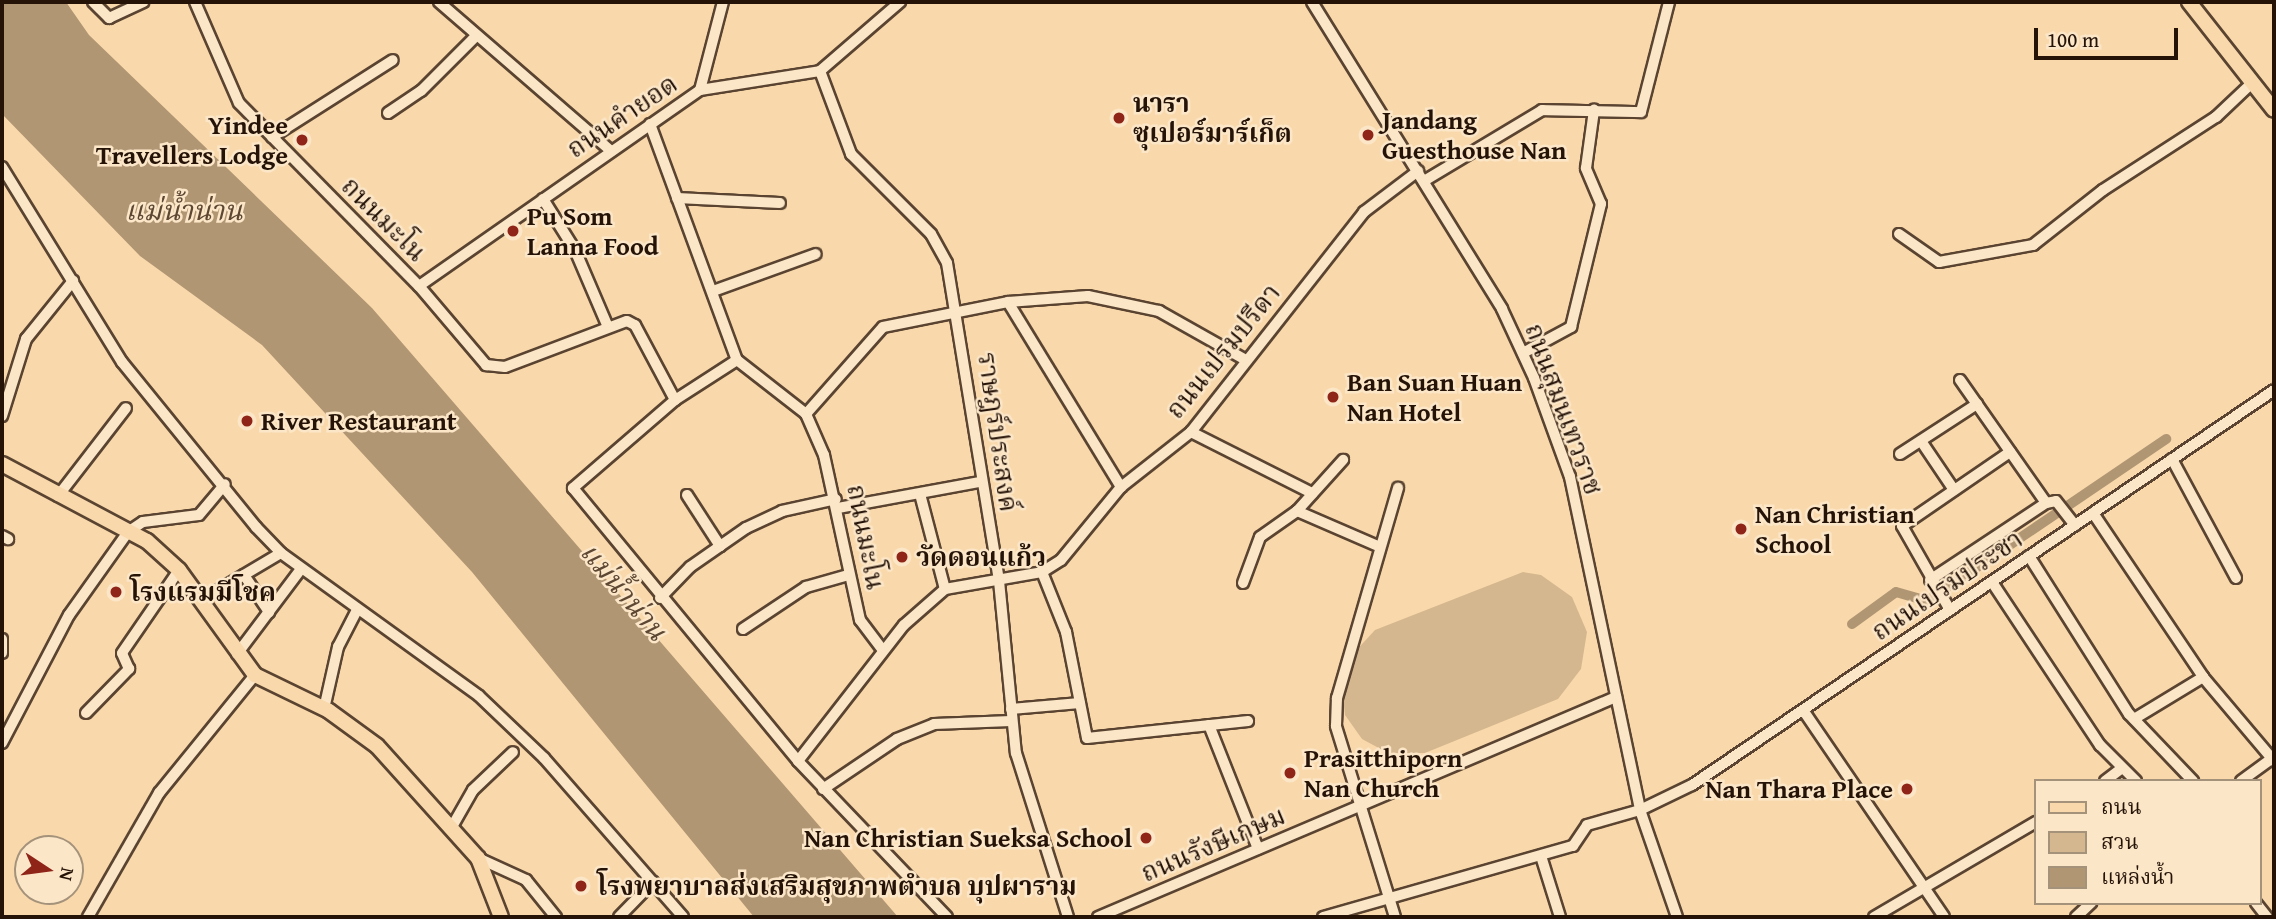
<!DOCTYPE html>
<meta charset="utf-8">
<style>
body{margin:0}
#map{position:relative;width:2276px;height:919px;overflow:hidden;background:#f9d9ab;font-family:"Gentium Book Plus","Noto Serif Thai",serif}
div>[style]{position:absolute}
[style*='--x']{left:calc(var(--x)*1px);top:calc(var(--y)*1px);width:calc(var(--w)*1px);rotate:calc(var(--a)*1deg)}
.green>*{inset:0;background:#d5b78f}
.water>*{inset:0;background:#b19674}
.canal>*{height:10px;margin:-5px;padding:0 5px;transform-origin:5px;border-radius:5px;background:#b19674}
.roads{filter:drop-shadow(2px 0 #5a4431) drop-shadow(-2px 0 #5a4431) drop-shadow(0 2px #5a4431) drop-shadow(0 -2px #5a4431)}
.minor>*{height:10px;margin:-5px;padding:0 5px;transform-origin:5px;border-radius:5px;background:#fbe6c8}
.major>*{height:14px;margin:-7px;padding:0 7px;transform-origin:7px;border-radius:7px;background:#f9d9ab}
.dots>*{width:19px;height:19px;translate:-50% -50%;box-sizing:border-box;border:4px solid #fbe6c8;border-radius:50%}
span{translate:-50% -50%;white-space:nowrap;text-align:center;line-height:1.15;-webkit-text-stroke:5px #fbe6c8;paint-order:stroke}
.poi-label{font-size:26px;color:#251308;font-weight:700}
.left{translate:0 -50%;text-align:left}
.right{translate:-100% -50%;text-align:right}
.street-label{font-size:26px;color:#251308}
.water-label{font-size:28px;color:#5d4733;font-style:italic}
.frame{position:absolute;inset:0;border:4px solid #251308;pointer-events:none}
.legend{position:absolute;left:2034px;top:779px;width:228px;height:126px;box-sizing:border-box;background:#fbe6c8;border:2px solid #a5927b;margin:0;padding:9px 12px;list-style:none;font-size:21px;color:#251308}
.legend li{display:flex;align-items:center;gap:14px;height:35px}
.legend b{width:35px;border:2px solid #a5927b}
.north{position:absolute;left:14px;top:835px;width:70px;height:70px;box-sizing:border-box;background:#fbe6c8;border:2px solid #a5927b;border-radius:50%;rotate:103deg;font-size:19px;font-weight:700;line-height:28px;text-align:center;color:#251308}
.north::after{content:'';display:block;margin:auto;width:24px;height:32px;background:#8f2418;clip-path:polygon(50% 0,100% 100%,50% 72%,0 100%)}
.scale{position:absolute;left:2034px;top:28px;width:144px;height:32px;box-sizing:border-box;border:4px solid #251308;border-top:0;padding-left:9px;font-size:21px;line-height:24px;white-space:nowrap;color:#251308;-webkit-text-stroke:5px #fbe6c8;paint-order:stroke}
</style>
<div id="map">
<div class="green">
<div style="clip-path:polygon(1523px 572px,1541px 575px,1572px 597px,1587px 632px,1581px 669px,1558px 699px,1425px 753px,1388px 753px,1362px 739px,1345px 715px,1342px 687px,1351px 656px,1375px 630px)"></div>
</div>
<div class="water">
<div style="clip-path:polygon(2px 2px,66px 2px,89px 35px,372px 308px,898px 917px,754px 917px,472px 572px,262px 345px,140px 256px,2px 114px)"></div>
</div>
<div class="canal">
<div style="--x:1852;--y:624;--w:54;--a:-36"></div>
<div style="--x:1896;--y:592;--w:32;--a:16"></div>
<div style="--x:1927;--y:601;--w:289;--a:-34.1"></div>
</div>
<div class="roads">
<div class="minor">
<div style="--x:93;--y:2;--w:23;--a:45"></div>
<div style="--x:109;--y:18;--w:38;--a:-25"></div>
<div style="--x:195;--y:2;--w:110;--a:66.5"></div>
<div style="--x:239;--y:103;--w:257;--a:45.5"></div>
<div style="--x:419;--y:286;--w:104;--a:49.7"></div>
<div style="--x:486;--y:365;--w:19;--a:6"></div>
<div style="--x:505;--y:367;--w:130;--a:-20.7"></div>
<div style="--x:627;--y:321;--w:9;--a:27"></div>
<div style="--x:635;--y:325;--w:85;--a:61.9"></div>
<div style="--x:439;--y:2;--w:228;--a:40.9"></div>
<div style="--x:1312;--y:2;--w:361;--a:58.2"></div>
<div style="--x:1502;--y:309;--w:76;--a:65.1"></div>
<div style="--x:1534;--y:378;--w:105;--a:70"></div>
<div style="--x:1570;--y:477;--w:340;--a:78.1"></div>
<div style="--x:1640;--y:810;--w:113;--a:70.9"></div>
<div style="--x:820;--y:71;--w:89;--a:69.5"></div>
<div style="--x:851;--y:154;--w:113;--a:45"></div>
<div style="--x:931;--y:234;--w:33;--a:61"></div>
<div style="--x:947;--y:263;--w:322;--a:80.7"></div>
<div style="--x:999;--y:581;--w:173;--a:84.4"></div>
<div style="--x:1016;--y:753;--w:172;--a:72.4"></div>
<div style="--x:700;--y:90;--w:91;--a:-75.4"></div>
<div style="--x:388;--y:113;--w:40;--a:-34"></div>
<div style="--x:421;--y:91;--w:78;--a:-45"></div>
<div style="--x:650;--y:124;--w:252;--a:69.8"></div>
<div style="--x:737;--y:360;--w:88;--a:38"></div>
<div style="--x:806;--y:414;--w:45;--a:66.3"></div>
<div style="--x:824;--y:455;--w:169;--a:77.7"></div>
<div style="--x:860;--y:620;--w:38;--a:53"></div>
<div style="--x:272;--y:137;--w:143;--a:-32.5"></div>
<div style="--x:2;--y:167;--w:229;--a:58.4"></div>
<div style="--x:122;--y:362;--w:213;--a:50.9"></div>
<div style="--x:256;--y:527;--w:36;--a:46"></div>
<div style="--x:281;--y:553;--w:244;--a:35.8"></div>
<div style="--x:479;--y:696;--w:90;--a:43.6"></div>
<div style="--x:544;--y:758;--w:211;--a:48.8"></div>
<div style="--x:1424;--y:181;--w:138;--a:-31"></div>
<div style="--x:1542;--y:110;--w:99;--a:1.2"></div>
<div style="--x:1641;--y:112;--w:114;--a:-75.7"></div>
<div style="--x:677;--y:198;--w:103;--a:2.8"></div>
<div style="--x:543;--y:199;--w:60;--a:57.9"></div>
<div style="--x:575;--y:250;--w:84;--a:66.8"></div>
<div style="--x:1899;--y:234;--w:49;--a:35"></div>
<div style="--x:1939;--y:262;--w:96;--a:-10.3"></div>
<div style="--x:2033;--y:245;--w:89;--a:-38.2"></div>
<div style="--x:2103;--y:190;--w:135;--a:-32.9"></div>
<div style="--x:2216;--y:117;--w:50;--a:-43.4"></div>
<div style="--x:419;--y:286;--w:343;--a:-34.9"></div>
<div style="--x:700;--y:90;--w:121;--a:-9"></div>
<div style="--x:820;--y:71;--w:106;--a:-40.8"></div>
<div style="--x:713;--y:291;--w:109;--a:-19.8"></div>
<div style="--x:1008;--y:302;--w:217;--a:58.6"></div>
<div style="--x:1523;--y:353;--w:55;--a:-28.4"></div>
<div style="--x:1571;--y:327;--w:127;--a:-76.3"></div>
<div style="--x:1601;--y:204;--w:39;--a:-113"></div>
<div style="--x:1586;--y:168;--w:59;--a:-82.1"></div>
<div style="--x:737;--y:360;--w:74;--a:147.2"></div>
<div style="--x:675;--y:400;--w:135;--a:139.2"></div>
<div style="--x:573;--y:488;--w:354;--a:50.5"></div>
<div style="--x:1960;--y:380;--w:150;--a:55"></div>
<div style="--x:806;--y:414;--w:116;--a:-48.5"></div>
<div style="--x:883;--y:327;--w:127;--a:-11.3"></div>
<div style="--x:1008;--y:302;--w:80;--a:-4.3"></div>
<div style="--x:1088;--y:296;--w:73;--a:11.9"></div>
<div style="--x:1159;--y:311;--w:100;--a:29.4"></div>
<div style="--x:2;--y:416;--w:81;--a:-72.7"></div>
<div style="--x:26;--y:339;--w:75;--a:-51"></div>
<div style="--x:1191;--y:432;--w:136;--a:26.8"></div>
<div style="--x:1921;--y:441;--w:59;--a:56"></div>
<div style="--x:1900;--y:454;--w:92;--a:-33"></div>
<div style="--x:2172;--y:459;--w:135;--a:61.7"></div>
<div style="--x:920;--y:494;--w:98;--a:75.3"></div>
<div style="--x:687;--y:495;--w:61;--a:57.1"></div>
<div style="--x:58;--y:496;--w:111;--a:-52.3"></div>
<div style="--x:838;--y:508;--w:143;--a:-10.4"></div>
<div style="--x:1297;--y:511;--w:90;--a:23.4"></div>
<div style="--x:2093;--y:513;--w:197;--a:56.1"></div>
<div style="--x:2203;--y:677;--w:110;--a:49.8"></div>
<div style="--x:2;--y:536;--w:7;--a:27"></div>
<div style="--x:2029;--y:556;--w:187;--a:57.7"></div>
<div style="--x:2129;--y:714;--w:93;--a:46.3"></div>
<div style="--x:1042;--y:572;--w:65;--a:68.2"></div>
<div style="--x:1066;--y:632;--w:108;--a:78.8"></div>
<div style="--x:1087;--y:738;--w:162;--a:-6"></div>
<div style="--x:244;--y:575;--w:45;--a:56"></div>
<div style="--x:1930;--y:580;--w:139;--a:-33.6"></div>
<div style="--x:2046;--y:503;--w:10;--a:-11"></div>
<div style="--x:2056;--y:501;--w:31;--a:52"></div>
<div style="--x:1992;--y:582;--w:196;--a:56.5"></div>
<div style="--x:2100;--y:745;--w:51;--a:45"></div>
<div style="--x:1243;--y:583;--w:49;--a:-69.7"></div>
<div style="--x:1260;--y:537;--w:45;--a:-35.1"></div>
<div style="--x:1297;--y:511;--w:69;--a:-48"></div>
<div style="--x:660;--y:598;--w:43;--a:-45.9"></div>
<div style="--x:690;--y:567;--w:68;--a:-34.9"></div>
<div style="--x:746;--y:528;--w:40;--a:-25"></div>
<div style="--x:782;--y:511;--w:55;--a:-12.5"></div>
<div style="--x:200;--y:601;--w:94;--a:-30.7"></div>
<div style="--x:1950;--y:610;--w:97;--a:-119.7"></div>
<div style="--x:1902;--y:526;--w:131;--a:-34.4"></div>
<div style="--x:743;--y:629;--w:76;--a:-33.7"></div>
<div style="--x:806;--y:587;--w:44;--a:-15.9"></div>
<div style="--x:2;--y:639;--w:14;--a:90"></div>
<div style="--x:237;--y:654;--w:106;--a:-53"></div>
<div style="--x:324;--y:709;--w:64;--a:-77.3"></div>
<div style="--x:338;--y:647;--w:42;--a:-62.8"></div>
<div style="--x:1011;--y:709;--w:69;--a:-5"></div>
<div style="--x:1803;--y:710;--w:250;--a:55.7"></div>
<div style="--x:86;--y:713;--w:62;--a:-45.7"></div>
<div style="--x:129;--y:669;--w:17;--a:-114"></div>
<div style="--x:122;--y:653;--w:101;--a:-55.5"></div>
<div style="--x:2134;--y:719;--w:81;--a:-31.3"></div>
<div style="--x:1209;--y:725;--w:133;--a:68.4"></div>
<div style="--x:2;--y:743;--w:144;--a:-62.4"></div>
<div style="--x:69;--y:615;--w:102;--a:-54.6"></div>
<div style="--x:128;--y:532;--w:18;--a:-34"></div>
<div style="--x:143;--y:522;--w:56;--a:-7.1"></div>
<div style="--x:199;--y:515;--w:40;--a:-50"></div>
<div style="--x:2105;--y:781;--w:21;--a:-37"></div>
<div style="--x:2241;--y:781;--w:41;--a:-36"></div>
<div style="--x:823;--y:789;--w:89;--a:-34"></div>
<div style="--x:897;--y:739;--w:40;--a:-22"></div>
<div style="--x:934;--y:724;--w:77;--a:-2.2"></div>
<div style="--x:453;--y:825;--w:40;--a:-60.3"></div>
<div style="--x:473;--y:790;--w:55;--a:-43.5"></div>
<div style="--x:1541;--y:856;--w:64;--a:72.7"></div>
<div style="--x:478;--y:858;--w:53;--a:24.6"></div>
<div style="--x:526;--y:880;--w:48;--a:51"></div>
<div style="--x:2256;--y:903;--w:18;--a:52"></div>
<div style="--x:88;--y:917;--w:143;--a:-60.2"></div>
<div style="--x:159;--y:793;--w:152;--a:-50.9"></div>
<div style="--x:619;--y:917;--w:49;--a:-45.8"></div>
<div style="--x:947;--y:917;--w:216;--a:-133.7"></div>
<div style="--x:798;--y:761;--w:172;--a:-52.1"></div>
<div style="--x:904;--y:625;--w:55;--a:-41.3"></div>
<div style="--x:945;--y:589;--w:98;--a:-9.9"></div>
<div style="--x:1042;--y:572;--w:22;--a:-32"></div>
<div style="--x:1061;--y:560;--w:94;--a:-50.6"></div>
<div style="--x:1121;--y:487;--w:89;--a:-38.2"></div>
<div style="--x:1191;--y:432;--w:280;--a:-51.8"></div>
<div style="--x:1364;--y:212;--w:68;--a:-37.2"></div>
<div style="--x:1098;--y:917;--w:563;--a:-23.01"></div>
<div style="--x:1323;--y:917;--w:260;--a:-15.9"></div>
<div style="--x:1573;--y:846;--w:25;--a:-56"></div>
<div style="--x:1587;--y:825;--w:55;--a:-15.8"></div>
<div style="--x:1640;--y:810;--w:58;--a:-25.7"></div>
<div style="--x:1692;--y:785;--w:703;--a:-34.16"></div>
<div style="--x:1395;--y:917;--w:200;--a:-107.2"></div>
<div style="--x:1336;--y:726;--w:28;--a:-88"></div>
<div style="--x:1337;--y:698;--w:219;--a:-73.8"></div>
<div style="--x:1874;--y:917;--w:188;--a:-30.4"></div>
<div style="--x:2076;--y:917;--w:21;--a:-43"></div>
</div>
<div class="major">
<div style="--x:2189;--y:2;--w:137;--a:51.8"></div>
<div style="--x:2;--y:464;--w:164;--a:28"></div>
<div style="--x:147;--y:541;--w:43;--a:42.2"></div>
<div style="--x:179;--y:570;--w:130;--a:54.1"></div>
<div style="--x:255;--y:675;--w:82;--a:25.9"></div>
<div style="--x:329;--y:711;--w:59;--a:36.1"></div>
<div style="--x:377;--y:746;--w:151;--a:48"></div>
<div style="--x:478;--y:858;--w:63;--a:68.7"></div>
</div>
</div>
<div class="dots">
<div style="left:1119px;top:118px;background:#8f2418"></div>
<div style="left:1368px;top:135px;background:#8f2418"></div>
<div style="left:302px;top:140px;background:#8f2418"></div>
<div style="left:513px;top:231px;background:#8f2418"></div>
<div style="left:1333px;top:397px;background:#8f2418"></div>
<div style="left:247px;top:421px;background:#8f2418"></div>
<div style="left:1741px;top:529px;background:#8f2418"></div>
<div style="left:902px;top:557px;background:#8f2418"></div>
<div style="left:116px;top:592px;background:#8f2418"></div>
<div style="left:1290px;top:773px;background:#8f2418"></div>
<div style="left:1907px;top:789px;background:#8f2418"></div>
<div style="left:1146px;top:838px;background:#8f2418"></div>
<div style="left:581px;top:886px;background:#8f2418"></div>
</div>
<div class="poi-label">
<span class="left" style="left:1133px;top:118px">นารา<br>ซุเปอร์มาร์เก็ต</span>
<span class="left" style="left:1382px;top:135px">Jandang<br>Guesthouse Nan</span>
<span class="right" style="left:288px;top:140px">Yindee<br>Travellers Lodge</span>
<span class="left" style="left:527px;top:231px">Pu Som<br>Lanna Food</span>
<span class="left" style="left:1347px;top:397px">Ban Suan Huan<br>Nan Hotel</span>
<span class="left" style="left:261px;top:421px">River Restaurant</span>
<span class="left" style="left:1755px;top:529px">Nan Christian<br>School</span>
<span class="left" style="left:916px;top:557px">วัดดอนแก้ว</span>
<span class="left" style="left:130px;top:592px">โรงแรมมีโชค</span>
<span class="left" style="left:1304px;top:773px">Prasitthiporn<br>Nan Church</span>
<span class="right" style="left:1893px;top:789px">Nan Thara Place</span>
<span class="right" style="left:1132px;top:838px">Nan Christian Sueksa School</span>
<span class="left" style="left:597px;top:886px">โรงพยาบาลส่งเสริมสุขภาพตำบล บุปผาราม</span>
</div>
<div class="street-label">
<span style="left:622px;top:116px;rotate:-34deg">ถนนคำยอด</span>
<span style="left:384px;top:219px;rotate:45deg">ถนนมะโน</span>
<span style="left:1223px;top:351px;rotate:-51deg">ถนนเปรมปรีดา</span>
<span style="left:1564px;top:409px;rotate:70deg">ถนนสุมนเทวราช</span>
<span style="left:998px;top:432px;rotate:82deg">ราษฎร์ประสงค์</span>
<span style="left:866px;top:537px;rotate:79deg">ถนนมะโน</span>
<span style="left:1947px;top:585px;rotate:-34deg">ถนนเปรมประชา</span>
<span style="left:1213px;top:844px;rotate:-23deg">ถนนรังษีเกษม</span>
</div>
<div class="water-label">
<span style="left:184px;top:210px">แม่น้ำน่าน</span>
<span style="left:624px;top:591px;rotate:50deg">แม่น้ำน่าน</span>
</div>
<div class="frame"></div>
<ul class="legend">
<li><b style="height:9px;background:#f9d9ab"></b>ถนน</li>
<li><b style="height:19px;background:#d5b78f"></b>สวน</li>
<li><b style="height:19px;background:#b19674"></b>แหล่งน้ำ</li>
</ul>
<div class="north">N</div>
<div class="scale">100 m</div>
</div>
